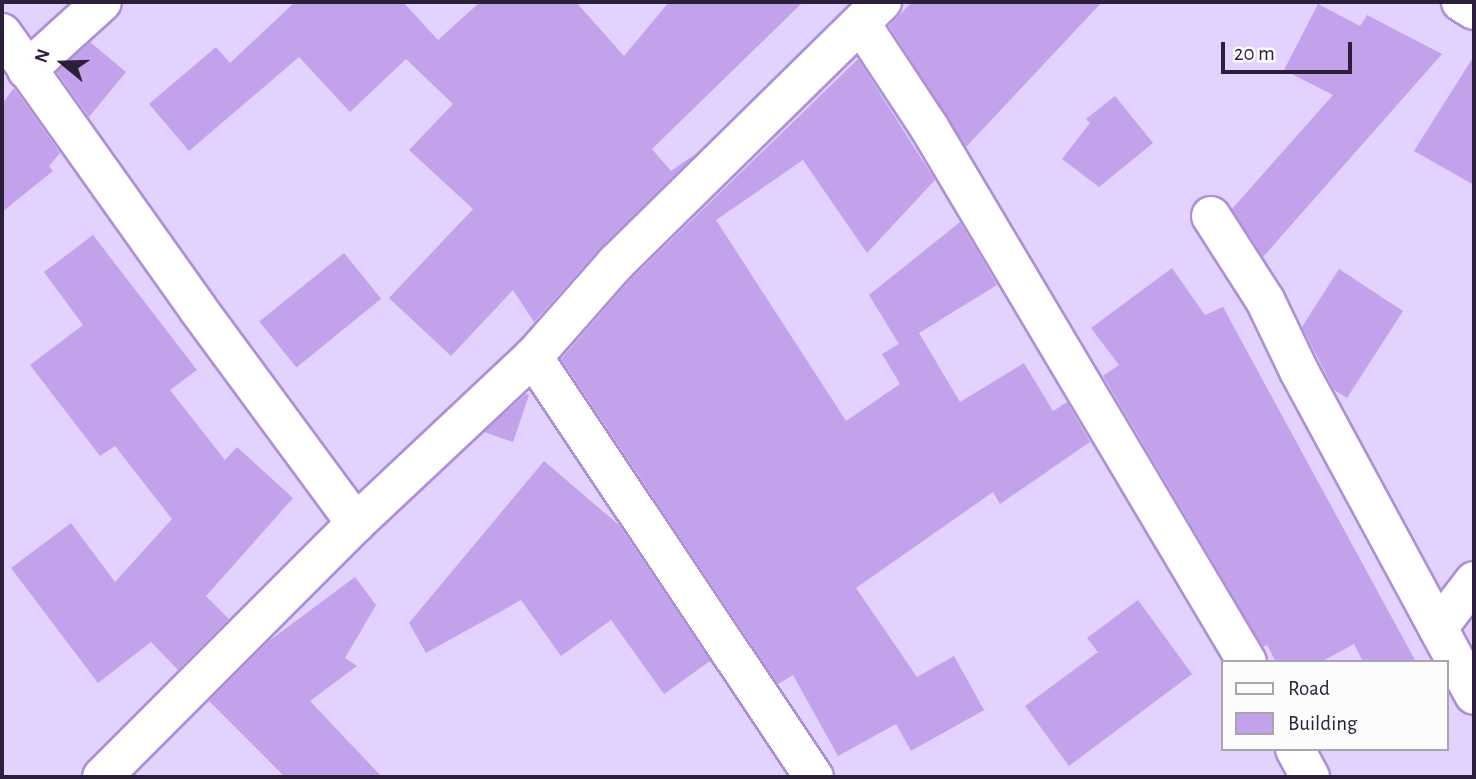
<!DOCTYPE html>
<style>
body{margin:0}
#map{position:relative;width:1476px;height:779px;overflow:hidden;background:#e3d1fe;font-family:"Alegreya Sans",sans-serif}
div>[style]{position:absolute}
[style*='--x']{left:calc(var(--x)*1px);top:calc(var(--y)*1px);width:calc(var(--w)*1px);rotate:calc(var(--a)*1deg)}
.building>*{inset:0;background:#c2a3eb;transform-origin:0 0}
.roads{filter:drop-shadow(2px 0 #ae90d6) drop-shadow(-2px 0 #ae90d6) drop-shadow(0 2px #ae90d6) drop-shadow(0 -2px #ae90d6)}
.minor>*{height:38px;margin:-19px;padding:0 19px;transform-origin:19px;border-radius:19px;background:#fff}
.tertiary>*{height:38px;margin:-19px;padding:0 19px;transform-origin:19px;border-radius:19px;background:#fff}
span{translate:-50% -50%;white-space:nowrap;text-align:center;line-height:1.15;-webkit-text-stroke:6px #fcfcfc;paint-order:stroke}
.frame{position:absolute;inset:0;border:4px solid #2c1f3b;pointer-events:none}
.legend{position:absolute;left:1221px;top:660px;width:228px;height:91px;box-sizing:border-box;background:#fcfcfc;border:2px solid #a9a4af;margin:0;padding:9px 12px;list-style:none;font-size:21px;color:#2c1f3b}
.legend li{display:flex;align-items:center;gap:14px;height:35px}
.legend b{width:35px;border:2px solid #a9a4af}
.north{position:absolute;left:28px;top:28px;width:70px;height:70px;-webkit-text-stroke:5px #fcfcfc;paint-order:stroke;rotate:289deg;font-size:19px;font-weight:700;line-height:28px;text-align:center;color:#2c1f3b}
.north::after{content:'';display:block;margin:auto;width:24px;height:32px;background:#2c1f3b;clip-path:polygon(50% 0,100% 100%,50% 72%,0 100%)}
.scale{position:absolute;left:1221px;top:42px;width:131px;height:32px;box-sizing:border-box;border:4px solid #2c1f3b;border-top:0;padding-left:9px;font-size:21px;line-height:24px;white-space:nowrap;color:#2c1f3b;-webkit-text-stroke:5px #fcfcfc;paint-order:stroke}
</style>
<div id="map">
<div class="building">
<div style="clip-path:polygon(295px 2px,403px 2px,438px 40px,480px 2px,576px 2px,624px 56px,669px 2px,803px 2px,652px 149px,671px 171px,697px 153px,601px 247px,534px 322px,513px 290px,451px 356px,389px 298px,473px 209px,409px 150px,453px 104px,406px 59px,350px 112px,299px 57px,189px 151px,149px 104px,216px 47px,230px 63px)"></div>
<div style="clip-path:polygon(912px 2px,1102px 2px,966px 147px,889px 26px)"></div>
<div style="clip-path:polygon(1318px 4px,1360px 26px,1367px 15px,1442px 54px,1263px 257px,1232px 209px,1333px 95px,1284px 70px)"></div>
<div style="clip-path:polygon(90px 42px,126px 72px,89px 117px,57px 72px)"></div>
<div style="clip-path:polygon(1474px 56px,1474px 185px,1414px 151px)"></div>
<div style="clip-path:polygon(858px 59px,935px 180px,867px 253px,803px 160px,716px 220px,846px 421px,900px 384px,882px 354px,899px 344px,869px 295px,960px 222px,997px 285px,919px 333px,960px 402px,1024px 363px,1053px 411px,1067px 402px,1090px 442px,1000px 504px,993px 492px,856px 588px,917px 677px,954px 656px,984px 710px,911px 751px,896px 724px,838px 756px,793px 675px,778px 684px,561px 359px,632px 278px)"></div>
<div style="clip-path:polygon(14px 88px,60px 153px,49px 166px,53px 171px,2px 212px,2px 104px)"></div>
<div style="clip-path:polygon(1115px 96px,1153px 143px,1099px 187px,1062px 159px,1090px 123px,1086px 119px)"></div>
<div style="clip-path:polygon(93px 235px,197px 370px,170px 390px,225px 460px,237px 447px,293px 498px,206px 596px,229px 619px,178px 670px,151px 642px,98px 683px,11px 568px,71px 523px,115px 582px,172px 519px,115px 446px,100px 456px,30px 365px,83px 325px,44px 272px)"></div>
<div style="left:344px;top:253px;width:59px;height:109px;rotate:51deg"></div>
<div style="clip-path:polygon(1172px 268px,1205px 315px,1223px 307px,1416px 662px,1363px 662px,1354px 644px,1321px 662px,1276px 662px,1267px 645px,1263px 647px,1103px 376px,1119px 365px,1091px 328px)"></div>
<div style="clip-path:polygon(1339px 269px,1403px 311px,1347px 398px,1334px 390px,1302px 327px)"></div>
<div style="clip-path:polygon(526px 394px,529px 395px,513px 442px,484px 432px)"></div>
<div style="clip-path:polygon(544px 461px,619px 525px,710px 661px,664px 694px,611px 620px,561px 656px,521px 600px,426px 653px,409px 623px)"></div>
<div style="clip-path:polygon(355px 577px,376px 605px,345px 658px,357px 666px,310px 701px,382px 777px,285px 777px,209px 701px,269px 641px)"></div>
<div style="clip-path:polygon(1138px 600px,1192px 674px,1069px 766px,1025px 706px,1098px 652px,1087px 638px)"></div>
</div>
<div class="roads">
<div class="minor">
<div style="--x:861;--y:24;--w:123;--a:56.6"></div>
<div style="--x:929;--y:127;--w:622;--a:59.27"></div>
<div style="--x:2;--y:33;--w:339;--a:54.6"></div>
<div style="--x:198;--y:309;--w:266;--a:53.6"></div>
<div style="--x:27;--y:70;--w:101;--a:-42.2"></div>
<div style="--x:1211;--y:216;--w:100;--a:57.3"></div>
<div style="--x:1265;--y:300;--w:79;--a:64.4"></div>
<div style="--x:1299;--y:371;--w:368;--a:61.6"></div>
<div style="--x:533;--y:357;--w:505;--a:56.22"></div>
<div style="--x:1438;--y:628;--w:59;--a:-52.5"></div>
<div style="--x:1295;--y:749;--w:32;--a:62"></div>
<div style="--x:102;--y:777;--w:359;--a:-45"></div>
<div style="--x:356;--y:523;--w:243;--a:-43.2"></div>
<div style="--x:533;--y:357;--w:125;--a:-48.6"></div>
<div style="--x:616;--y:263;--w:373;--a:-44.5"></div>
</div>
<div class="tertiary">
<div style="--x:1461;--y:2;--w:15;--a:32"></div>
</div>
</div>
<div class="frame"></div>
<ul class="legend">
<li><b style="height:9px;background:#fff"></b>Road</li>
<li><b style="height:19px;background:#c2a3eb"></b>Building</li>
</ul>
<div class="north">N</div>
<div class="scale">20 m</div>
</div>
